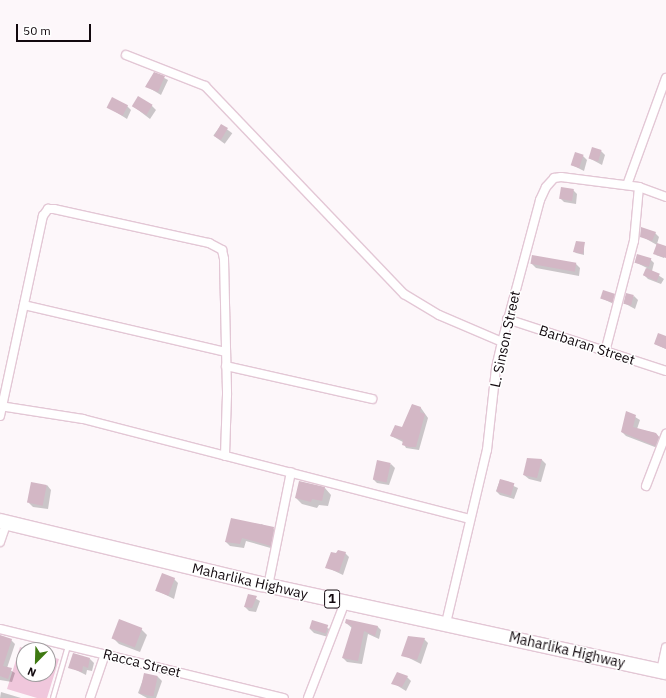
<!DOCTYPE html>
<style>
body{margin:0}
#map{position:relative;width:666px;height:698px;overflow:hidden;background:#fdf7fa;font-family:"IBM Plex Sans",sans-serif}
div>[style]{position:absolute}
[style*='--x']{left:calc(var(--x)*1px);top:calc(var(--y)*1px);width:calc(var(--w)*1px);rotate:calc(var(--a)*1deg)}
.green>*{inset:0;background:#f0c7dc}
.shadow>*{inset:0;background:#0003;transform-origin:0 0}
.building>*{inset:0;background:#d3b7c5;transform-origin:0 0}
.roads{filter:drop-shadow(1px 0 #e3c7d5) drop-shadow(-1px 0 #e3c7d5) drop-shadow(0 1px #e3c7d5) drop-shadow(0 -1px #e3c7d5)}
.service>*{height:4px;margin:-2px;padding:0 2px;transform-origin:2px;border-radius:2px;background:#fff}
.minor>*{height:8px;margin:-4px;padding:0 4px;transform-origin:4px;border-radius:4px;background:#fff}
.trunk>*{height:14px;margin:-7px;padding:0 7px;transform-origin:7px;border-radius:7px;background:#fff}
span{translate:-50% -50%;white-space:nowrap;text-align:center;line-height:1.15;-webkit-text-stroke:3px #fff;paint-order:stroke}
.shield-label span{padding:1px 3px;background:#fff;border:1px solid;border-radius:3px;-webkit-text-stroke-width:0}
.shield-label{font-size:13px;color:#12090e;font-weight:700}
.street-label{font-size:14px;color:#12090e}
.north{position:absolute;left:16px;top:642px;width:40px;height:40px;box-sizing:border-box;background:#fff;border:1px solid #a09d9f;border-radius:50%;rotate:203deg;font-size:11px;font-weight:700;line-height:16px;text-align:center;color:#12090e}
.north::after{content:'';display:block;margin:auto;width:14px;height:18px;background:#3e7912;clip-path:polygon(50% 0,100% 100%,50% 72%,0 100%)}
.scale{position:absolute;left:16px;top:24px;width:75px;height:18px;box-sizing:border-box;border:2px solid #12090e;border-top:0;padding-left:5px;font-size:12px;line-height:14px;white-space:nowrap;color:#12090e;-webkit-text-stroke:3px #fff;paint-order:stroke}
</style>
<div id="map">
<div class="green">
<div style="clip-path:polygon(20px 647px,29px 650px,24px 650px,24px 674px,48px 674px,48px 656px,59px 659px,47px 698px,37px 698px,7px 689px)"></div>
</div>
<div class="shadow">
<div style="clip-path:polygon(155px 73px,168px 80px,161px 95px,146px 86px)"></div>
<div style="clip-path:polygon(127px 106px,131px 110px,127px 119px,108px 107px)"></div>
<div style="clip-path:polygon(133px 106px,152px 106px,156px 110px,150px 119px)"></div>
<div style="left:221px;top:125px;width:14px;height:13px;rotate:36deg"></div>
<div style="clip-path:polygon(601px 151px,605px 155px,602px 165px,589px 158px)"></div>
<div style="clip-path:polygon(583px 156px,587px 160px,584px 171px,572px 165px)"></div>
<div style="clip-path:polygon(573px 190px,577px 194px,576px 204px,564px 202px,560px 198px)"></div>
<div style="clip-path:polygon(655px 233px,659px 237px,657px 244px,666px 247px,664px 258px,656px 255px,657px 245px,641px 236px)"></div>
<div style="clip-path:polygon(584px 243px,584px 255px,576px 253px,575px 252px)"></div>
<div style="clip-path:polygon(650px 259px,654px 263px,652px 271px,664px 279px,661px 284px,648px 279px,644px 275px,647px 268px,635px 262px)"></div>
<div style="clip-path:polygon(532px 264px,576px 264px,580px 268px,579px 276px,536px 268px)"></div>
<div style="clip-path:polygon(614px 294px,618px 299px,616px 305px,601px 298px)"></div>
<div style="clip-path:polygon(634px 296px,638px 300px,635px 309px,624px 303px)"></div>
<div style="clip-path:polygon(666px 337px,666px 349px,655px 344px)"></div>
<div style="clip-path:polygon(412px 405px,421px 408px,428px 418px,419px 450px,406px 448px,403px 442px,391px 436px,403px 428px)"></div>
<div style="clip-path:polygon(627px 412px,640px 420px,637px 429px,655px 433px,660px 438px,663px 442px,660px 449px,626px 436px,622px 432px)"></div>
<div style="clip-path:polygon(528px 459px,542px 460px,546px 464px,541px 482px,529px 479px,524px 475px)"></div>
<div style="clip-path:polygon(391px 464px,395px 468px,389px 485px,377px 483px,373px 479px)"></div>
<div style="clip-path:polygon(500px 480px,518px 488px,514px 499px,500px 495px,496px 491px)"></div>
<div style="clip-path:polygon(47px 485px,51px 490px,48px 509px,33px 507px,29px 503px)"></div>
<div style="clip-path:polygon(325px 488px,331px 495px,328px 506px,319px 505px,317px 508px,302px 504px,296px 498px)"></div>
<div style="clip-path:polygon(261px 524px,278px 531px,274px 549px,246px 541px,244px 548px,230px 546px,226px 542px,260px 526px)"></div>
<div style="clip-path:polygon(345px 553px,349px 557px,343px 575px,326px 567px)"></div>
<div style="clip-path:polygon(174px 579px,178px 583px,174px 599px,158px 591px)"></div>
<div style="clip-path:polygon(249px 595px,260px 601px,256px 612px,249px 611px,245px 607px)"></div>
<div style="clip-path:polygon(313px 622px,332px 630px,328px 637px,314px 633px,310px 629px)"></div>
<div style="clip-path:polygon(346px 623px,378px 627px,381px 630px,379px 639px,368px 634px,362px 664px,347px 662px,343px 658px,352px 628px)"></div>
<div style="clip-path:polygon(141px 629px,147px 635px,140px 652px,119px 644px,113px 638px)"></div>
<div style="clip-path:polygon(424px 639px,428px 643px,421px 664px,403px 655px)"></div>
<div style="clip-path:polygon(11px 640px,15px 644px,7px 668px,15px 673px,12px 682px,0 680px,0 641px)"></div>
<div style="clip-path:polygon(90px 659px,94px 663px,92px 671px,87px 670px,86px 675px,70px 667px)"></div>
<div style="clip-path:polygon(145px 674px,158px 677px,162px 681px,156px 698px,147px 698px,138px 693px)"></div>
<div style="clip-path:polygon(407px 677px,411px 681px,406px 691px,393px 683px)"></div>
<div style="clip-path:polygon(1px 692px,21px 698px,0 698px)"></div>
</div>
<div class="building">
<div style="clip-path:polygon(154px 72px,165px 76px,158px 92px,145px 87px)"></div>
<div style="left:138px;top:96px;width:17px;height:12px;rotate:31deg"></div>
<div style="left:112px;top:97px;width:18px;height:12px;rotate:27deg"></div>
<div style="left:221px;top:124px;width:8px;height:14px;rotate:30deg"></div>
<div style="left:592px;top:147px;width:10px;height:12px;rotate:17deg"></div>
<div style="left:575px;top:152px;width:9px;height:14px;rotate:18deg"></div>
<div style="left:561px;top:187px;width:13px;height:12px;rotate:9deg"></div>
<div style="clip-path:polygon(641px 227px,656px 232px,652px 241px,640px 237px)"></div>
<div style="clip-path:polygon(576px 241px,585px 242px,583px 254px,573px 252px)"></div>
<div style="clip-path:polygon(657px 243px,666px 246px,666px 258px,653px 254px)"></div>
<div style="left:637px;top:254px;width:15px;height:9px;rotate:16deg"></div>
<div style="left:532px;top:255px;width:45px;height:9px;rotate:10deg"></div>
<div style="left:646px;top:268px;width:15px;height:8px;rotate:23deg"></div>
<div style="left:603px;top:290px;width:13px;height:9px;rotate:18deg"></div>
<div style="left:626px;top:293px;width:8px;height:11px;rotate:14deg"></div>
<div style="clip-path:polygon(658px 333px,666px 336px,666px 349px,654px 344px)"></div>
<div style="clip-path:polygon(412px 404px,421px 407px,420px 412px,425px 414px,416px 447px,409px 447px,402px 445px,403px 440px,390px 436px,395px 425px,402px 427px)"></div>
<div style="clip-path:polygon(626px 411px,636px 415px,633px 427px,656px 433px,659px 437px,655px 446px,621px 432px)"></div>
<div style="clip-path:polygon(527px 458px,542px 459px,537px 478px,523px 475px)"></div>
<div style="left:377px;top:460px;width:14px;height:20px;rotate:12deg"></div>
<div style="left:500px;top:479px;width:15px;height:13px;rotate:16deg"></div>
<div style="clip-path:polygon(299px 481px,325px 487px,322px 501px,312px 499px,311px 502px,295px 498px)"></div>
<div style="left:31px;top:482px;width:16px;height:21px;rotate:11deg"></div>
<div style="clip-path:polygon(231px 518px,274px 527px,271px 546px,242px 538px,240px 544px,225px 542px)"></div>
<div style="clip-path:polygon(338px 550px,346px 552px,339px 572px,325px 568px,331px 552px,336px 553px)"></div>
<div style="left:162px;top:573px;width:14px;height:19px;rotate:21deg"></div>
<div style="clip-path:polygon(248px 594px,257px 596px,252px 608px,244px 607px)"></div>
<div style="left:119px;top:619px;width:25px;height:21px;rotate:21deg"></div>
<div style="clip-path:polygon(346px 619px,378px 626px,375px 636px,364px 631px,358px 661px,342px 658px,352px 626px,345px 623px)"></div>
<div style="left:312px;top:620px;width:17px;height:9px;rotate:17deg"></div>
<div style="clip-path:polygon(0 635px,12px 639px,3px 666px,12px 668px,8px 679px,0 676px)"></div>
<div style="clip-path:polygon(408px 636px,425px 638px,417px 660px,401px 656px)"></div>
<div style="clip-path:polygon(73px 653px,90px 658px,88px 668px,83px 666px,82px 672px,68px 668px)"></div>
<div style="clip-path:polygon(397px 672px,408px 676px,402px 687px,391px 684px)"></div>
<div style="left:144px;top:673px;width:14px;height:21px;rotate:12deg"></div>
</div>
<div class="roads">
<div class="service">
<div style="--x:53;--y:698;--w:54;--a:-73.9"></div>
</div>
<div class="minor">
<div style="--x:126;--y:55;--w:85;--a:21.4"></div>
<div style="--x:205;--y:86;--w:288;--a:46.3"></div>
<div style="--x:404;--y:294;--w:41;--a:31"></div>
<div style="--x:439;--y:315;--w:69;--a:23.2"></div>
<div style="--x:627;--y:185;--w:114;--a:-70"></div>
<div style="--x:24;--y:305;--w:207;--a:13.1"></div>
<div style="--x:507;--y:319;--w:167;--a:18.1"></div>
<div style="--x:605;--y:352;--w:115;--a:-75.4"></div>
<div style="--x:634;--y:241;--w:54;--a:-84.7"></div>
<div style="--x:226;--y:366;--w:150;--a:12.7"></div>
<div style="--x:0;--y:406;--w:84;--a:8.9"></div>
<div style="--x:83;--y:419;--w:399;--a:14.5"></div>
<div style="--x:0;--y:416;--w:205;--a:-77.9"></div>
<div style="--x:43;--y:216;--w:9;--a:-54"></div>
<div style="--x:48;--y:209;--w:6;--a:0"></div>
<div style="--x:54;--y:209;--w:159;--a:12.4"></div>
<div style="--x:209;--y:243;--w:15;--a:28"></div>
<div style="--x:222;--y:250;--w:9;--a:77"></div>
<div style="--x:224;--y:259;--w:136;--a:88.7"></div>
<div style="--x:227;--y:395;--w:61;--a:91.9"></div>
<div style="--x:646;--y:486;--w:56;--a:-69"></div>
<div style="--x:0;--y:542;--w:21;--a:-71"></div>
<div style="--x:268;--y:586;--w:116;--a:-78.6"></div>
<div style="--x:446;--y:623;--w:178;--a:-76.7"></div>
<div style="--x:487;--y:450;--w:82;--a:-83.7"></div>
<div style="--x:496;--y:368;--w:27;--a:-77"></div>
<div style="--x:502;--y:342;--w:147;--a:-75"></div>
<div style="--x:540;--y:200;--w:14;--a:-65"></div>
<div style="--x:546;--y:187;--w:12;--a:-48"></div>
<div style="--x:554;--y:178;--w:7;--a:-8"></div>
<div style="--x:561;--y:177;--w:79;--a:7.3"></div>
<div style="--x:639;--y:187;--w:29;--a:20"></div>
<div style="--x:0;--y:629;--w:292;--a:13.7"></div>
<div style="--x:661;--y:671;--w:24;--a:-78"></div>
<div style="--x:90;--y:698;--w:46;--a:-71.2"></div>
<div style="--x:308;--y:698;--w:103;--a:-68.9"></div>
</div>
<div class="trunk">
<div style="--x:0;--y:521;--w:268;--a:13.6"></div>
<div style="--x:261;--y:584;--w:414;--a:12.3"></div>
</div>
</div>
<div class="shield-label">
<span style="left:332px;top:599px">1</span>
</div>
<div class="street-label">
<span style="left:505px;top:339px;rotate:-78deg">L. Sinson Street</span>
<span style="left:587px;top:345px;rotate:18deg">Barbaran Street</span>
<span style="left:250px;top:581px;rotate:13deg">Maharlika Highway</span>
<span style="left:567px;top:650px;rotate:13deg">Maharlika Highway</span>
<span style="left:142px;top:663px;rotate:14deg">Racca Street</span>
</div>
<div class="north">N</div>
<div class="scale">50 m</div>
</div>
